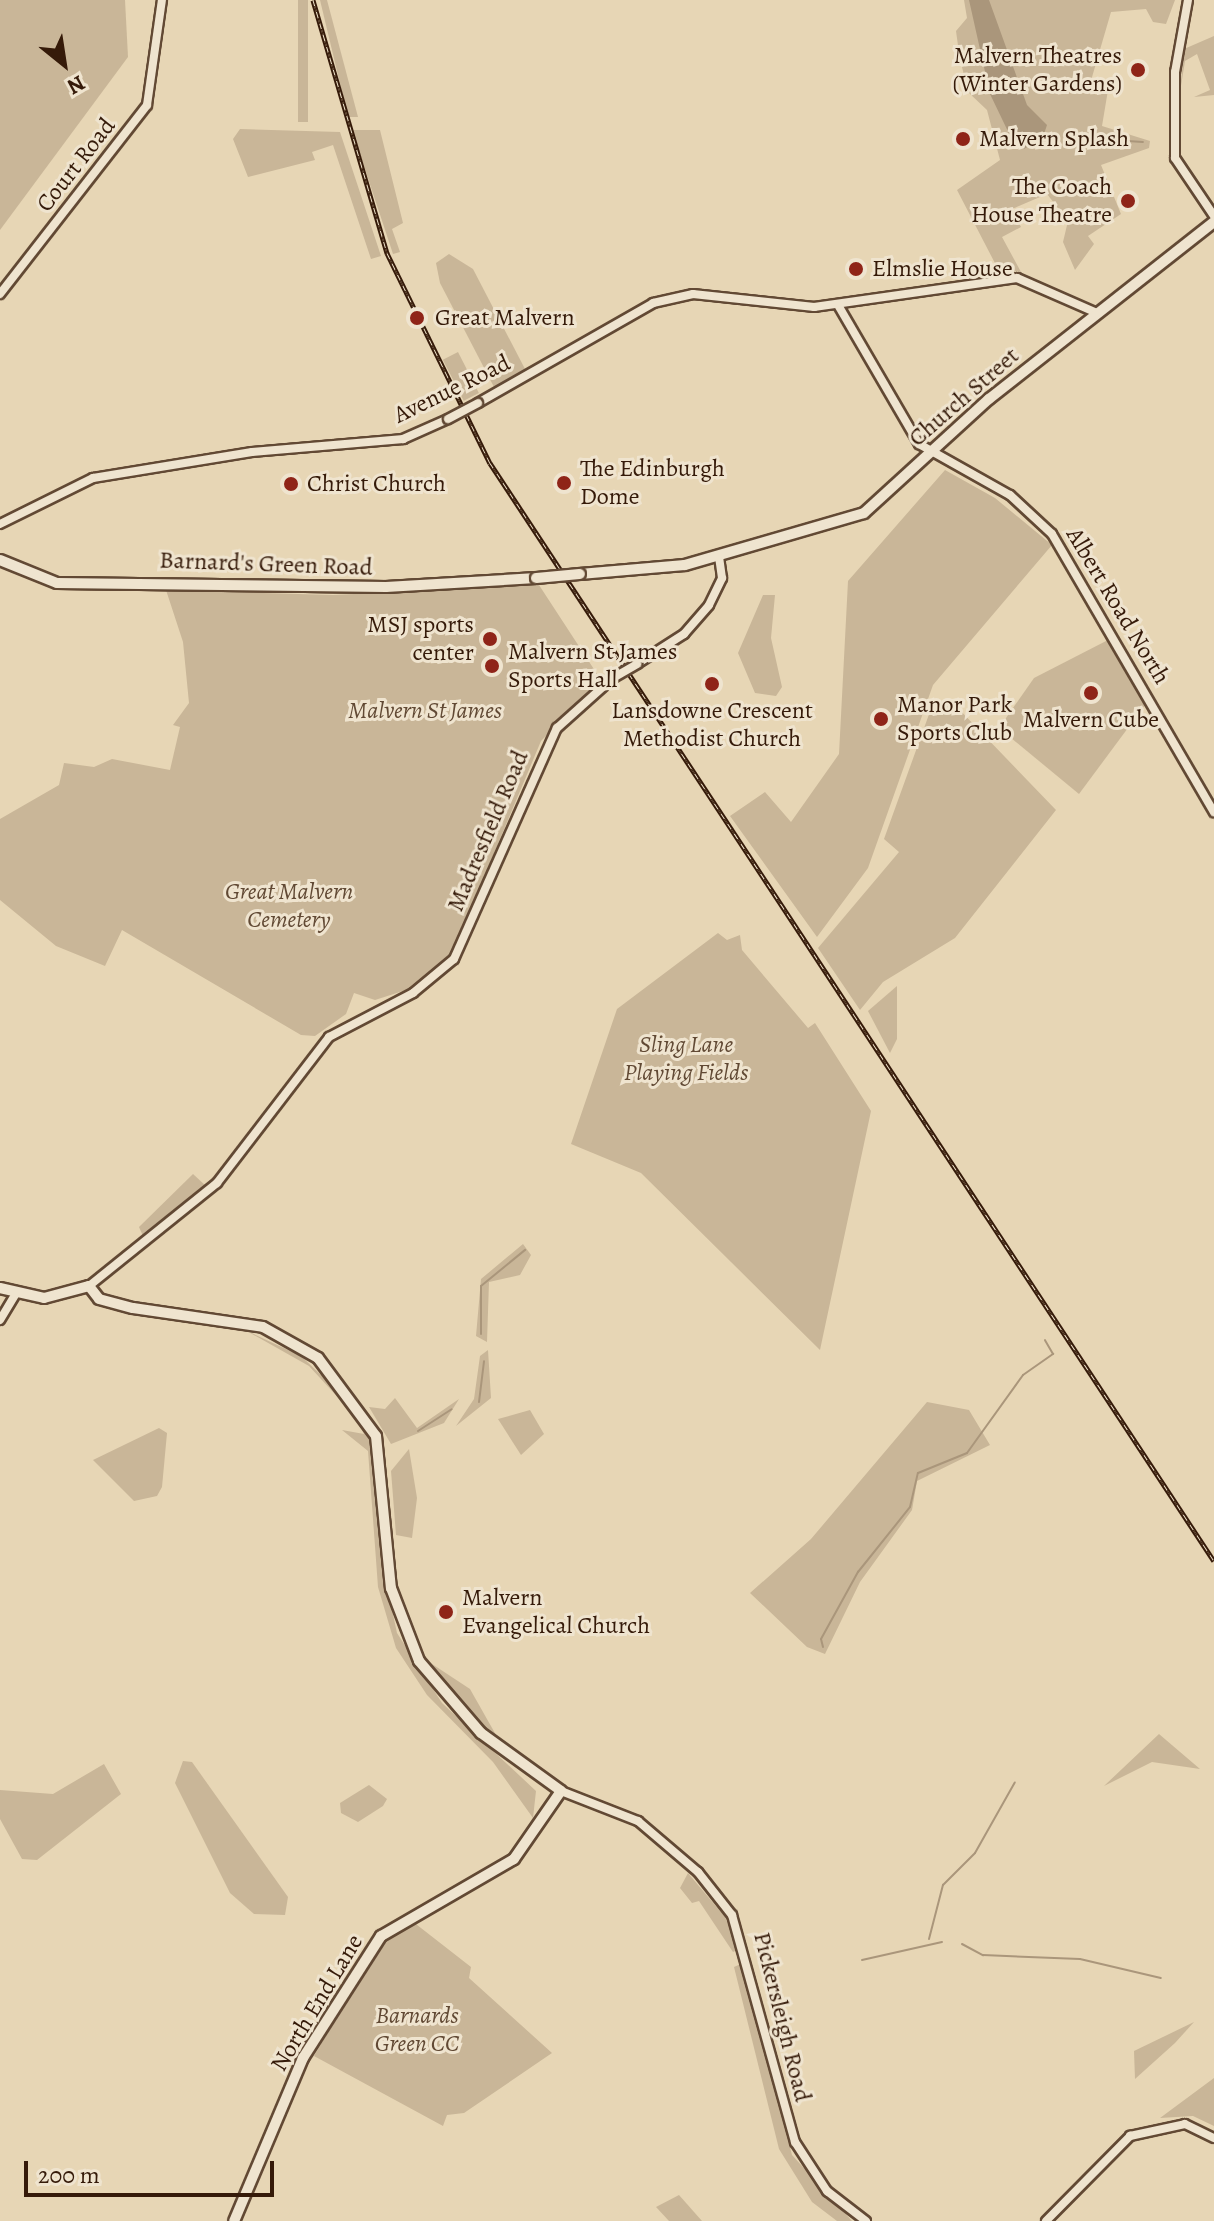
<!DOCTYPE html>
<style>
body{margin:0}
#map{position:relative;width:1214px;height:2221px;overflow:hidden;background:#e7d6b5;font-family:Alegreya,serif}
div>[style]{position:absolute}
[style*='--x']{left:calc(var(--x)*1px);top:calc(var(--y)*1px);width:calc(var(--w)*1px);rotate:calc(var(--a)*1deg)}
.green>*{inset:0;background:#c9b698;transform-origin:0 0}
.water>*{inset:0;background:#aa967b}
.stream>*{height:2px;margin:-1px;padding:0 1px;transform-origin:1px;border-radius:1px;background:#aa967b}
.roads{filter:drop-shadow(2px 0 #624934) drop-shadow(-2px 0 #624934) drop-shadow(0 2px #624934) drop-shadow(0 -2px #624934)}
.tertiary>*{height:8px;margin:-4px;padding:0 4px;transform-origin:4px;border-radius:4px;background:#efe4cf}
.secondary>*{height:10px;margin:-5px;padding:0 5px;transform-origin:5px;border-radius:5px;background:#efe4cf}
.rail>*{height:5px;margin-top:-2.5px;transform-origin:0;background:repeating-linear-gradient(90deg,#efe4cf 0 6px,#351a09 0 12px);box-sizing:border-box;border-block:2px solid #351a09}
.bridges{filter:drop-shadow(2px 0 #624934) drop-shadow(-2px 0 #624934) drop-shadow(0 2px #624934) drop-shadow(0 -2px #624934)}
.tertiary-bridge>*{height:8px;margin:-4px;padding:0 4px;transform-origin:4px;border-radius:4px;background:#efe4cf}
.secondary-bridge>*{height:10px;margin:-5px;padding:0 5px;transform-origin:5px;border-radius:5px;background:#efe4cf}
.dots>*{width:22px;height:22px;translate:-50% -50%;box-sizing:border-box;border:4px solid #efe4cf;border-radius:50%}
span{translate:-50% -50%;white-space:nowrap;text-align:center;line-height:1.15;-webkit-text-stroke:6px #efe4cf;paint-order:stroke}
.poi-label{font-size:24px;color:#351a09}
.right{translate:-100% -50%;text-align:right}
.left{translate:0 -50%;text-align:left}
.street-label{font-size:24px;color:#351a09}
.park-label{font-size:24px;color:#614934;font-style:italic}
.north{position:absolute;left:24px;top:24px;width:80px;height:80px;-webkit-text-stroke:6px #efe4cf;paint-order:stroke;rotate:150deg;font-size:22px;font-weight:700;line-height:32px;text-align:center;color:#351a09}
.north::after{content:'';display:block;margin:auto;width:28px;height:36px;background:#351a09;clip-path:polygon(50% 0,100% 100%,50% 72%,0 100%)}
.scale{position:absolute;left:24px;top:2161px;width:250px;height:36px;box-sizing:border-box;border:4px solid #351a09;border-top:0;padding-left:10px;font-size:24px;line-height:28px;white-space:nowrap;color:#351a09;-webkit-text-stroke:6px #efe4cf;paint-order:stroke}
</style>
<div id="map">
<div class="green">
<div style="clip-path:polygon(0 0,125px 0,128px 57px,0 230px)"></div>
<div style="left:298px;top:0;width:10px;height:122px"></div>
<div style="clip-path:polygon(320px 0,327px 0,358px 117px,348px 117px)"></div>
<div style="clip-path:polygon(964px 0,1175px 0,1166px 24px,1153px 22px,1146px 9px,1111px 12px,1090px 84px,1096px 95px,1103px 85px,1108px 90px,1102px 126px,1150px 141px,1149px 148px,1101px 165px,1121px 214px,1088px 236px,1094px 244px,1075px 270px,1063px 242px,1068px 221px,1047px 194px,1012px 209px,1021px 227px,1002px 237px,1021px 272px,998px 269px,957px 190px,1000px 160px,987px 110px,969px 93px,960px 60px,956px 31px,967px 18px)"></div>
<div style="clip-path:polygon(1214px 36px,1214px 95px,1194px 97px,1210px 90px,1197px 54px,1185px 61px,1180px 92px,1184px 49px)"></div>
<div style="clip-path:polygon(240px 129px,340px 132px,381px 256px,371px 259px,333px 145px,312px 152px,315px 160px,248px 177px,233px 139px)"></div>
<div style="clip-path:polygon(352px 130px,380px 130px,403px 223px,392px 229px,400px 252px,393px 254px)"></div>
<div style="clip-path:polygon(449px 254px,473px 269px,525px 369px,494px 387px,440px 283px,436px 263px)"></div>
<div style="left:458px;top:352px;width:46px;height:17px;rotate:63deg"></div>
<div style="clip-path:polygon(945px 470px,995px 498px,1052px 545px,933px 685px,868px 868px,817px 937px,730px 816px,765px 792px,791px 822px,839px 754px,848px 581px)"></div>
<div style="clip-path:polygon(539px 585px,601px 680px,541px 741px,453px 951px,406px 990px,375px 1000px,354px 993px,346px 1014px,315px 1036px,301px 1035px,122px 930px,105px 966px,56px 946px,0 900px,0 819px,59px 785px,64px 763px,94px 767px,112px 759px,170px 770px,180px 727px,173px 725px,189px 703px,183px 642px,166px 590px,333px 595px)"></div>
<div style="clip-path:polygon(763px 595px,775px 595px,771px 638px,782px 687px,776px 696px,755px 693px,738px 653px)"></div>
<div style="clip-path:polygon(1108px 640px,1145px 705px,1079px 794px,999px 728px,1034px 678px)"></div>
<div style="clip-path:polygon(942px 701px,954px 704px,1056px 810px,955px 938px,883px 982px,860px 1010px,818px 948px,899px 852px,884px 839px,932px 706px)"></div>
<div style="clip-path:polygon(718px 933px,727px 940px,740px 935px,742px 950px,808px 1028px,815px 1023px,871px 1111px,820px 1350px,641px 1173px,571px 1144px,617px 1009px)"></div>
<div style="clip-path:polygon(897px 986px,897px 1039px,890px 1053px,868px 1011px)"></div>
<div style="clip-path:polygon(193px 1174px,206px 1186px,143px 1236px,139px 1227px)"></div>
<div style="clip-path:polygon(523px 1244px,531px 1255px,520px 1275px,489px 1282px,487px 1342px,476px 1336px,481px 1279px)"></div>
<div style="clip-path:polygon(245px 1330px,301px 1356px,342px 1395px,365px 1428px,374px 1450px,383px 1568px,397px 1633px,442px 1703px,536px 1791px,533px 1818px,493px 1762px,427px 1695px,396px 1648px,378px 1587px,368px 1451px,342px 1430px,364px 1434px,356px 1417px,309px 1366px)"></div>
<div style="clip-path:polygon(488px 1350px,491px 1398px,456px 1426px,474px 1399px,480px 1356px)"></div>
<div style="clip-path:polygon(395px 1398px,417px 1428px,459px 1399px,444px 1423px,391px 1444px,369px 1407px,385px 1409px)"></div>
<div style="clip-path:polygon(927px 1402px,969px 1410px,990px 1445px,917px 1481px,912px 1510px,860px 1582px,825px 1654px,807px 1647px,750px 1593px,811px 1539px)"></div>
<div style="clip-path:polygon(530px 1410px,544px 1434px,521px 1455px,498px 1419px)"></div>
<div style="clip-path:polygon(159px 1428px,167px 1433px,162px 1487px,157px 1496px,134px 1501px,93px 1460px)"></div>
<div style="clip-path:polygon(409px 1449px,417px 1498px,412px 1538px,396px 1535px,391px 1471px)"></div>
<div style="clip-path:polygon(429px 1662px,470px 1689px,496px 1735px,474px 1718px)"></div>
<div style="clip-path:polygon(1159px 1734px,1200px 1769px,1152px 1762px,1104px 1786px)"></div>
<div style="clip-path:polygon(183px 1761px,192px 1762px,288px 1897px,285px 1915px,254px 1914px,230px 1893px,175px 1783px)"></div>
<div style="clip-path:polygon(104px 1764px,121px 1794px,37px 1860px,22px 1859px,0 1819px,0 1790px,53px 1794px)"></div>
<div style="clip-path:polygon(369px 1785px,387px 1799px,383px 1806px,358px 1822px,341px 1813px,340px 1803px)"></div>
<div style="clip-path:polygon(688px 1873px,725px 1917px,739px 1949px,733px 1952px,699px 1901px,692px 1903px,680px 1888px)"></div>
<div style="clip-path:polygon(412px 1921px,471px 1967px,469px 1978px,552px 2053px,464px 2113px,447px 2115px,443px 2126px,314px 2056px,377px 1950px)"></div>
<div style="clip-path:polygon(743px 1963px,792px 2155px,852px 2221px,837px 2221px,812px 2202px,779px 2149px,734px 1967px)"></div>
<div style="clip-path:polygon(1194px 2022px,1175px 2043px,1135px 2079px,1134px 2051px)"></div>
<div style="clip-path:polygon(1214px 2078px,1214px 2126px,1193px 2116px,1160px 2118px)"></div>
<div style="clip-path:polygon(679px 2195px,702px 2221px,669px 2221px,656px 2207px)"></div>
</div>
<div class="water">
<div style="clip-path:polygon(969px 0,989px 0,1027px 105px,1047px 125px,1043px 137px,1024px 149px,1015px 146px,990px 94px)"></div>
</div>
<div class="stream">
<div style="--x:1044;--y:134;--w:7;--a:16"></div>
<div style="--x:1097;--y:139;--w:46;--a:3.7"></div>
<div style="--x:481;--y:1334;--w:48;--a:-90"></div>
<div style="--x:481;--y:1286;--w:57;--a:-39.3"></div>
<div style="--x:479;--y:1402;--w:41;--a:-83"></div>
<div style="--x:418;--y:1431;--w:40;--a:-32.9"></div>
<div style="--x:823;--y:1647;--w:8;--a:-104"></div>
<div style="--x:821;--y:1639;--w:77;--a:-61.1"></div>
<div style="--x:858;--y:1572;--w:83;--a:-51.3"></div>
<div style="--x:910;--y:1507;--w:35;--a:-77"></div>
<div style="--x:918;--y:1473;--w:53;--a:-22.2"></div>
<div style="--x:967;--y:1453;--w:96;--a:-54.3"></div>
<div style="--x:1023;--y:1375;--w:37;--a:-35"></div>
<div style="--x:1053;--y:1354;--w:16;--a:-120"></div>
<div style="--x:929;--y:1939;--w:56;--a:-75.5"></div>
<div style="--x:943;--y:1885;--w:45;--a:-45"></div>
<div style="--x:975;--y:1853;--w:81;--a:-60.6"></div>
<div style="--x:962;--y:1944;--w:24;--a:28"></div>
<div style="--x:983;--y:1955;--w:97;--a:2.4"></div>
<div style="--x:1080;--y:1959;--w:83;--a:13.2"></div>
<div style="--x:862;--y:1960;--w:82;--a:-12.7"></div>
</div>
<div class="roads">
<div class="tertiary">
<div style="--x:1188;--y:0;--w:73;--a:100.2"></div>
<div style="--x:1175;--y:72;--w:86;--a:90"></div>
<div style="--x:1175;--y:158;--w:70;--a:56.1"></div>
<div style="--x:0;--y:294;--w:239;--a:-52.1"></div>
<div style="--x:147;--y:105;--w:106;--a:-81.9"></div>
<div style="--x:838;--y:305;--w:161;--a:59.8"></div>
<div style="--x:919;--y:444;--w:104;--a:29.3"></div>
<div style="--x:1010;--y:495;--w:57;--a:42.9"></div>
<div style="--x:1052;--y:534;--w:322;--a:59.8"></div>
<div style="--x:478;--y:403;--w:202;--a:-29.7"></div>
<div style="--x:653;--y:303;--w:41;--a:-12.7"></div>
<div style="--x:693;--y:294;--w:122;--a:6.1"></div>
<div style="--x:814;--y:307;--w:205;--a:-8.1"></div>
<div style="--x:1017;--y:278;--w:87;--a:23.6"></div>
<div style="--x:0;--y:524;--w:104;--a:-26.3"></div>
<div style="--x:93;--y:478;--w:161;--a:-9.3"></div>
<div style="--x:252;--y:452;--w:152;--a:-4.9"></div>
<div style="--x:403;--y:439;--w:49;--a:-24"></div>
<div style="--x:637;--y:664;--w:56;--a:-32.6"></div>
<div style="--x:684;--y:634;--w:38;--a:-49"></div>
<div style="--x:709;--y:605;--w:30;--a:-64"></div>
<div style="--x:722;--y:578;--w:22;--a:-98"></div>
<div style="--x:89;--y:1286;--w:164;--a:-38.8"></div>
<div style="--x:217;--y:1183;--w:184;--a:-52.5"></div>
<div style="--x:329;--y:1037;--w:95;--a:-27.6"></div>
<div style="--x:413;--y:993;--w:53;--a:-39.7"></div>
<div style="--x:454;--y:959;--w:253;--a:-66"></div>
<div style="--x:557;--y:728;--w:75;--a:-41.8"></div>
<div style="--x:0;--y:1320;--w:29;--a:-59"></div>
<div style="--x:561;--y:1791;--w:83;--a:21.3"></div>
<div style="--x:638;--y:1821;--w:79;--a:40.4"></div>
<div style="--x:698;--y:1872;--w:55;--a:51.7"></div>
<div style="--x:732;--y:1915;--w:236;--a:74.5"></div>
<div style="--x:795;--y:2142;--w:59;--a:56.9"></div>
<div style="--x:827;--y:2191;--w:49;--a:37.6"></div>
<div style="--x:1046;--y:2221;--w:120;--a:-45.3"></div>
<div style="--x:1130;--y:2136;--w:56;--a:-12.3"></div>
<div style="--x:1185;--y:2124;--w:32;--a:26"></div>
</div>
<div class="secondary">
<div style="--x:0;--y:560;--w:61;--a:22"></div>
<div style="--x:57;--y:583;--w:329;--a:0.7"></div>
<div style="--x:386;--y:587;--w:150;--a:-3.4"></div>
<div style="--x:580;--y:574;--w:105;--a:-4.9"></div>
<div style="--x:685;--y:565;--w:186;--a:-16.2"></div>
<div style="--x:864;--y:513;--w:169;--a:-42.4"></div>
<div style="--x:989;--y:399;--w:286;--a:-38.2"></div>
<div style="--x:0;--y:1288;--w:45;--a:12.8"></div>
<div style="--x:44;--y:1298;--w:47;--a:-14.9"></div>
<div style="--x:89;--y:1286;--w:16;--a:52"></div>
<div style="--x:99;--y:1299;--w:35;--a:15"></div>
<div style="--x:133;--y:1308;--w:131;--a:8.3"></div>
<div style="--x:263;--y:1327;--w:63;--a:29.4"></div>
<div style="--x:318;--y:1358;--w:97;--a:53.4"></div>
<div style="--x:376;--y:1436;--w:153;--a:84.4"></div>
<div style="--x:391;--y:1588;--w:78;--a:69"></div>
<div style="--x:419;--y:1661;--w:95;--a:49.3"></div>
<div style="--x:481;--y:1733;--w:99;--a:35.9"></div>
<div style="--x:561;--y:1791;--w:83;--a:124.7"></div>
<div style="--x:514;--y:1859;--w:154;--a:149.9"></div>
<div style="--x:381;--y:1936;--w:145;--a:122.6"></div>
<div style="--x:303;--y:2058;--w:177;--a:112.9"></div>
</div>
</div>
<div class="rail">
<div style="--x:313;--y:0;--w:264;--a:73.7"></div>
<div style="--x:387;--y:253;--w:234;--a:63.9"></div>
<div style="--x:490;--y:463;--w:1315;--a:56.6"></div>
</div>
<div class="bridges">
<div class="tertiary-bridge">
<div style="--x:448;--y:419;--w:34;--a:-28"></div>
<div style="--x:613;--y:678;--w:28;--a:-30"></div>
</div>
<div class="secondary-bridge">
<div style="--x:536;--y:578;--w:44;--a:-5.2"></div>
</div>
</div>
<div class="dots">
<div style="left:1138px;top:70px;background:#8f2418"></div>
<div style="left:963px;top:139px;background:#8f2418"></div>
<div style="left:1128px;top:201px;background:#8f2418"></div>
<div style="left:856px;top:269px;background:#8f2418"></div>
<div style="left:417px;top:318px;background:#8f2418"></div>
<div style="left:564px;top:483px;background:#8f2418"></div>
<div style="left:291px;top:484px;background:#8f2418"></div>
<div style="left:490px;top:639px;background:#8f2418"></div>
<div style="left:492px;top:666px;background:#8f2418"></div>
<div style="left:712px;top:684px;background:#8f2418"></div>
<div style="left:1091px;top:693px;background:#8f2418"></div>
<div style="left:881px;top:719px;background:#8f2418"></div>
<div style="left:446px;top:1612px;background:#8f2418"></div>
</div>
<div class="poi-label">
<span class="right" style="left:1122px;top:70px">Malvern Theatres<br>(Winter Gardens)</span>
<span class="left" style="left:979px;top:139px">Malvern Splash</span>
<span class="right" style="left:1112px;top:201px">The Coach<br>House Theatre</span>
<span class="left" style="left:872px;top:269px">Elmslie House</span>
<span class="left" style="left:435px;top:318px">Great Malvern</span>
<span class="left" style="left:580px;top:483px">The Edinburgh<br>Dome</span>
<span class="left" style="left:307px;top:484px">Christ Church</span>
<span class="right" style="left:474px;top:639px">MSJ sports<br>center</span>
<span class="left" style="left:508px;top:666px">Malvern St James<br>Sports Hall</span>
<span class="left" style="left:897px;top:719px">Manor Park<br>Sports Club</span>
<span style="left:712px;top:725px">Lansdowne Crescent<br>Methodist Church</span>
<span style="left:1091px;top:720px">Malvern Cube</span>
<span class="left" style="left:462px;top:1612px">Malvern<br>Evangelical Church</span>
</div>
<div class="street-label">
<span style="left:76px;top:165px;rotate:-52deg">Court Road</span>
<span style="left:452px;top:389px;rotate:-26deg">Avenue Road</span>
<span style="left:964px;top:397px;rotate:-41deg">Church Street</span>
<span style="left:266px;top:564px;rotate:2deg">Barnard's Green Road</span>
<span style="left:1118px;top:606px;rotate:59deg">Albert Road North</span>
<span style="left:488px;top:831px;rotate:-67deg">Madresfield Road</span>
<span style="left:317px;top:2003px;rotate:-59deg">North End Lane</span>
<span style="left:782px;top:2017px;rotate:76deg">Pickersleigh Road</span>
</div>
<div class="park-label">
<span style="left:425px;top:711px">Malvern St James</span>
<span style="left:289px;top:906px">Great Malvern<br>Cemetery</span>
<span style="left:686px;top:1059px">Sling Lane<br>Playing Fields</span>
<span style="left:417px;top:2030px">Barnards<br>Green CC</span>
</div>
<div class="north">N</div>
<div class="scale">200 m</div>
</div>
